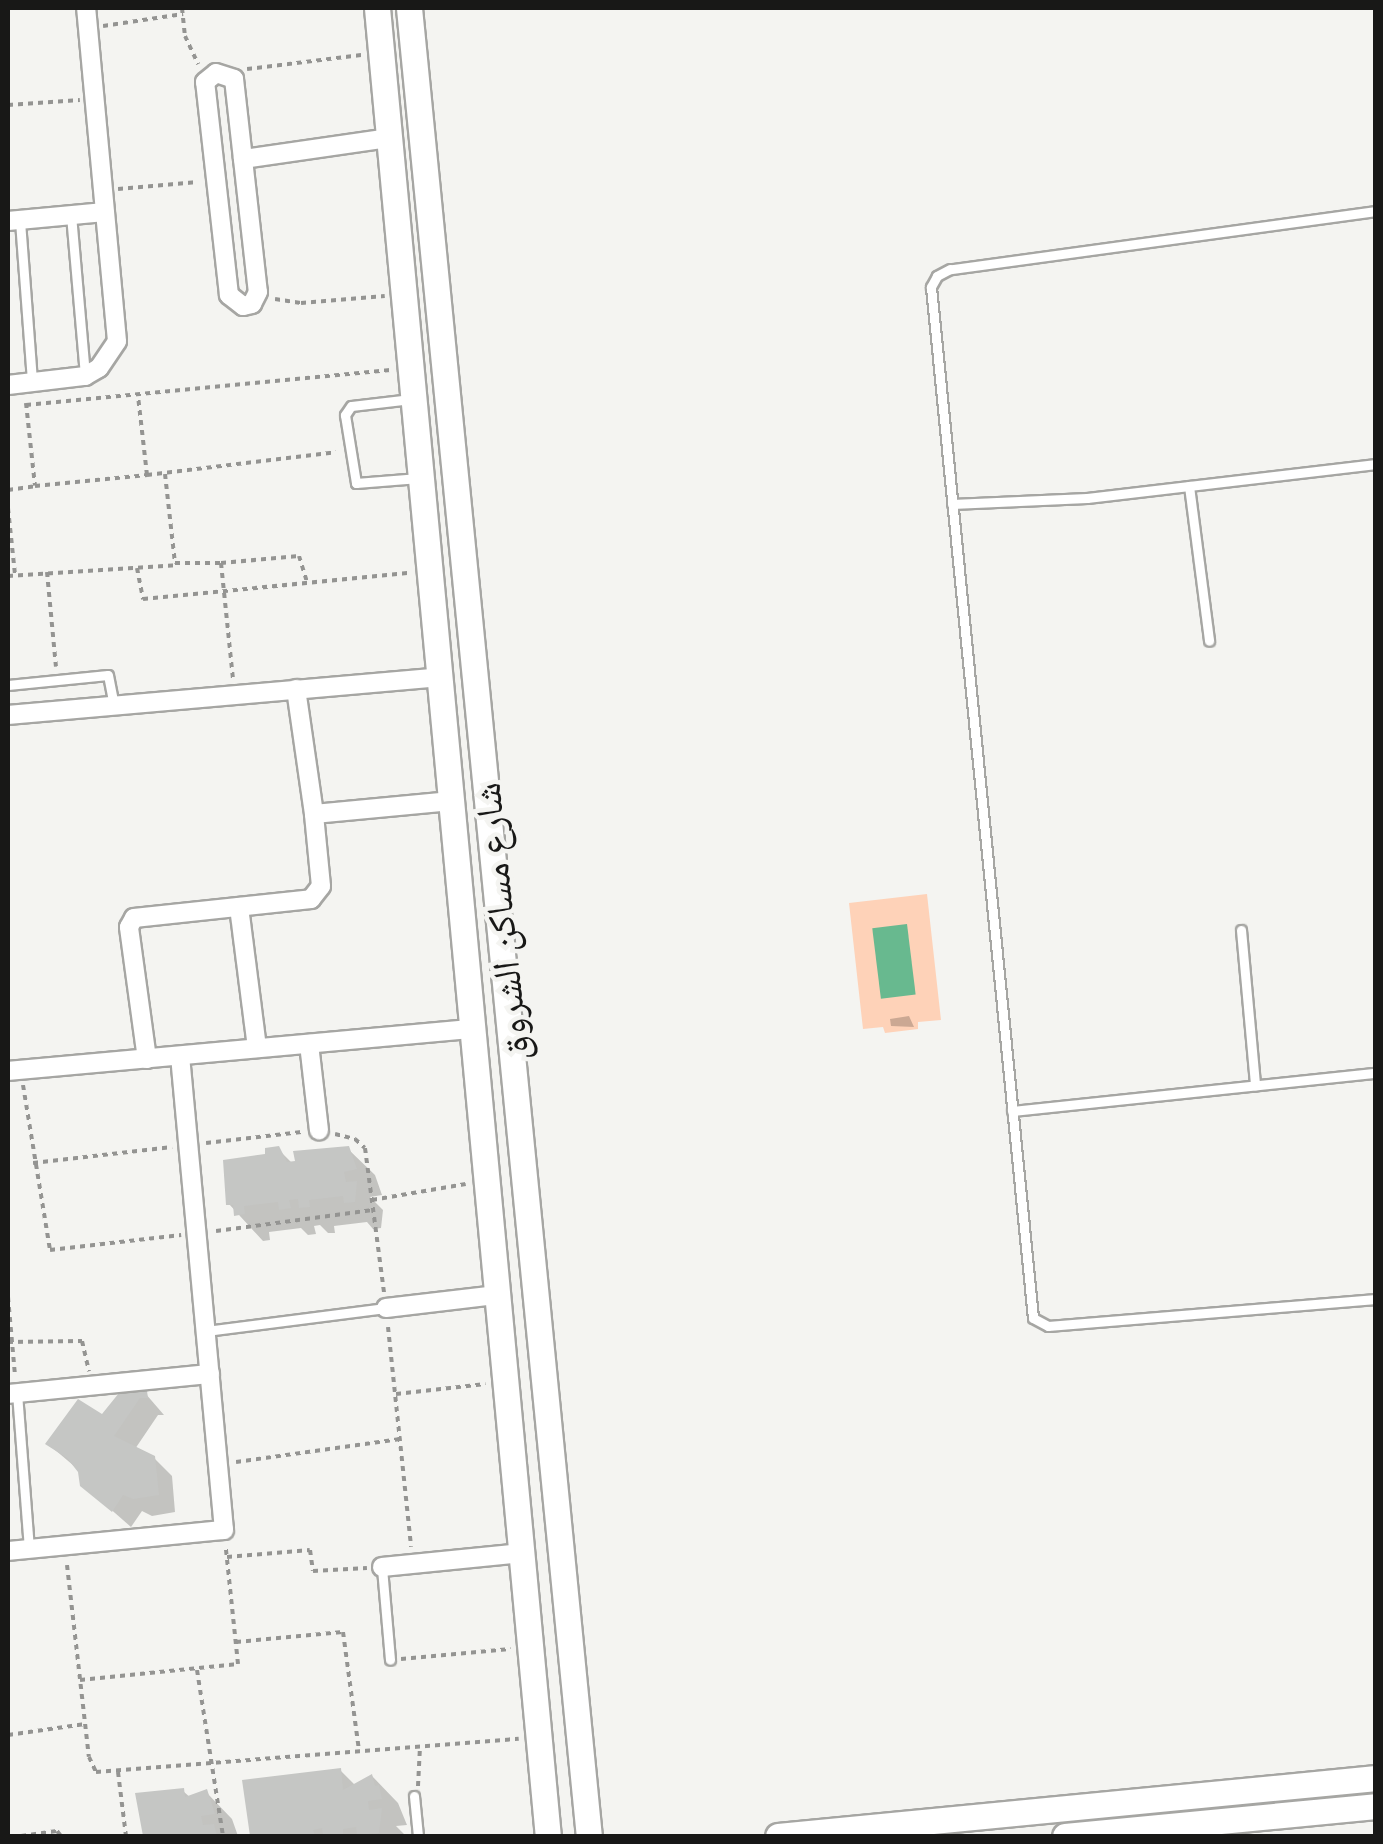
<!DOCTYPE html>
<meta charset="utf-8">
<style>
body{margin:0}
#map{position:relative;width:1383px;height:1844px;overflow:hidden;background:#f4f4f1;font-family:"Exo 2","Noto Naskh Arabic",sans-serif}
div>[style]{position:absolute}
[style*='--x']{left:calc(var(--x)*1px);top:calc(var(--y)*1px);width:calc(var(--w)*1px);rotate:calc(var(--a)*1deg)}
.green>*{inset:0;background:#fed2b8}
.water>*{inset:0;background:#68b98f;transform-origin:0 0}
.shadow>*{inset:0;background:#0003}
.building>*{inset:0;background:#c5c6c4}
.path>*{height:4px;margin-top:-2px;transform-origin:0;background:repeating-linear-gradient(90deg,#949492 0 5px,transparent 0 10px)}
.roads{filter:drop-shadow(2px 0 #a6a6a3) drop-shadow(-2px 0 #a6a6a3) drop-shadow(0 2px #a6a6a3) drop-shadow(0 -2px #a6a6a3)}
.lane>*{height:9px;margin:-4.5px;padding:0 4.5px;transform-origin:4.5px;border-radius:4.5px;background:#fff}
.street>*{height:18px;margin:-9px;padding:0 9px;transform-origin:9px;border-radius:9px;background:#fff}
.secondary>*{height:25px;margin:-12.5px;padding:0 12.5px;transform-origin:12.5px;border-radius:12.5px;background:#fff}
span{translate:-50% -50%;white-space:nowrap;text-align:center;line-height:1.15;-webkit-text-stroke:9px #f4f4f1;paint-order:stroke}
.street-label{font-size:38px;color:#181817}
.frame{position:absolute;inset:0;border:10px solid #181817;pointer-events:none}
</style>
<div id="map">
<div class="green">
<div style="clip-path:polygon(927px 894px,941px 1020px,918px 1022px,918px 1029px,885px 1033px,883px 1027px,863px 1029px,849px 903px)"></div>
</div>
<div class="water">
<div style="left:907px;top:924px;width:71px;height:35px;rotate:83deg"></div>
</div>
<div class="shadow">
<div style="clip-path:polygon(909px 1016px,914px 1027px,891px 1026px,890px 1019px)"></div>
<div style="clip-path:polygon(278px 1149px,293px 1164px,348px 1149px,375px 1175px,382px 1195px,370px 1197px,383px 1210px,381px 1228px,373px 1229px,367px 1222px,334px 1226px,335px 1233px,328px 1233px,320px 1225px,314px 1226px,316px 1234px,308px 1235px,301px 1228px,269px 1232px,270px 1240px,263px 1241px,229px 1204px)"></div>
<div style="clip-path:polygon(145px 1393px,164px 1415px,158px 1415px,135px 1449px,154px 1458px,172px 1476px,175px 1512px,152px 1516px,142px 1511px,131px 1527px,83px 1485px,80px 1471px,48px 1444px)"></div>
<div style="clip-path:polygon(340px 1770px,355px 1785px,372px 1776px,398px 1803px,407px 1825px,396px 1826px,406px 1836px,253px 1836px,245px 1782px)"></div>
<div style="clip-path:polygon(183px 1791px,192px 1799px,206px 1792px,232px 1819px,238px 1836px,146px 1836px,138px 1795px)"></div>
</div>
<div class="building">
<div style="clip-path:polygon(279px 1146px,287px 1162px,295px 1161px,293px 1151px,349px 1146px,357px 1169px,344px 1172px,346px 1182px,357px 1181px,355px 1202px,344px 1203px,343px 1196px,309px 1200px,310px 1207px,299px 1208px,298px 1199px,289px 1200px,291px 1208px,279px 1210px,278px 1202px,244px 1206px,245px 1214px,234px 1216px,233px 1205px,226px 1205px,223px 1160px,265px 1154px,265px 1148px)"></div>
<div style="clip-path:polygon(139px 1387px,147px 1391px,148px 1398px,140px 1398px,114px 1436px,155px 1456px,159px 1495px,133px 1499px,123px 1495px,112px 1512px,80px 1486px,78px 1472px,67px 1458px,45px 1444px,78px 1399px,102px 1414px,123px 1388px)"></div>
<div style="clip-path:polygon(341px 1768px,343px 1790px,372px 1774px,375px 1786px,379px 1785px,382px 1799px,368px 1801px,369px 1810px,382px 1808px,379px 1833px,357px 1835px,356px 1827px,343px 1829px,343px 1836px,323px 1836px,322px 1828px,313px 1830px,315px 1836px,250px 1836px,242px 1780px)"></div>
<div style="clip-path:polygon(184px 1788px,185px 1797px,207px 1789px,215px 1814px,201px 1816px,203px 1825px,214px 1824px,217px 1836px,143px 1836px,135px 1793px)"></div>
</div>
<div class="path">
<div style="--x:182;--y:8;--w:28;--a:84"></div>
<div style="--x:185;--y:36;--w:31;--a:65"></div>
<div style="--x:103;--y:26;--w:81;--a:-8.5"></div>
<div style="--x:247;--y:69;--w:115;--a:-7"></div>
<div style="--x:8;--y:105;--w:72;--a:-4"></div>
<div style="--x:118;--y:189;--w:80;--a:-5"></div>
<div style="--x:275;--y:299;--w:26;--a:9"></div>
<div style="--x:301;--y:303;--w:84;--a:-4.8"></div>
<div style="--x:26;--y:403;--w:83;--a:83.8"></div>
<div style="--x:35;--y:486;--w:113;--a:-5.6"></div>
<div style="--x:147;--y:475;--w:80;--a:-96.5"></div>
<div style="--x:26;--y:405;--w:366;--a:-5.5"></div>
<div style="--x:165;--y:474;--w:90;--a:83.6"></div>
<div style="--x:175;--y:563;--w:46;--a:0"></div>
<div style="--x:221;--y:563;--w:118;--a:84.1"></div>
<div style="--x:147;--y:475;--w:190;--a:-6.9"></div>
<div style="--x:8;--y:490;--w:27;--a:-8"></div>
<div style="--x:8;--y:508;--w:67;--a:84"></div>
<div style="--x:221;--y:563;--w:78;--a:-5.1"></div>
<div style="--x:299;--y:556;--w:28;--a:73"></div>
<div style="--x:137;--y:568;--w:32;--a:79"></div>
<div style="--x:143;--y:599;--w:268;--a:-5.6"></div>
<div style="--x:47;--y:572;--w:95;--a:84.6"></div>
<div style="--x:8;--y:576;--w:168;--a:-3.7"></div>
<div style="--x:23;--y:1085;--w:167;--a:80.7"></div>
<div style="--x:50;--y:1250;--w:132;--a:-6.5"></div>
<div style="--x:335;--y:1134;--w:21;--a:14"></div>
<div style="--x:355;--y:1139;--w:13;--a:42"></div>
<div style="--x:365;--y:1148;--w:146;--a:82.5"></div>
<div style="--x:206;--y:1143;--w:96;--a:-6.6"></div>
<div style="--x:33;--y:1163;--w:140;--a:-6.6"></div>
<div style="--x:372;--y:1200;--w:95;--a:-9.7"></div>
<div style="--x:216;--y:1231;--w:158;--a:-7.6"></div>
<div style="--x:8;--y:1297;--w:79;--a:84.9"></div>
<div style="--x:388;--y:1327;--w:221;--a:84"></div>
<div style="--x:8;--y:1342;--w:74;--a:-0.8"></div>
<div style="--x:82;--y:1341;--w:31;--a:77"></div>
<div style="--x:396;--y:1394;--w:90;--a:-6.4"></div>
<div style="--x:236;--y:1462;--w:166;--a:-8"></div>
<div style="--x:227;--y:1557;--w:83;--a:-4.8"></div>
<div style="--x:310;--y:1550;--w:21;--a:82"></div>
<div style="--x:313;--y:1571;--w:54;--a:-3.2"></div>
<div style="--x:67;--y:1565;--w:193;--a:83.5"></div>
<div style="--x:89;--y:1757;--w:17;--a:65"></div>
<div style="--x:96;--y:1772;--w:424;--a:-4.5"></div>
<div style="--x:236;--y:1642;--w:107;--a:-5.3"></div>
<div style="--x:343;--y:1632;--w:120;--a:82.3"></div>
<div style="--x:401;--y:1659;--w:110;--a:-5.2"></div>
<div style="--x:197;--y:1670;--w:168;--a:81.1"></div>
<div style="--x:80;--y:1680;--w:159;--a:-5.8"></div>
<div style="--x:238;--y:1664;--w:116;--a:-96"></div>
<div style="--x:8;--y:1735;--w:78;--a:-8.1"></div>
<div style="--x:118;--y:1772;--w:64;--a:82.9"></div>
<div style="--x:418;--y:1786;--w:40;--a:-87.1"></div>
<div style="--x:21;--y:1836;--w:36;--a:-8"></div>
<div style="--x:57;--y:1831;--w:6;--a:51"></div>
</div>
<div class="roads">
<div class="lane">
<div style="--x:1376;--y:211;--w:430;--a:172.2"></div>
<div style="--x:950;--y:269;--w:15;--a:152"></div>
<div style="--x:937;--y:276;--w:13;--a:119"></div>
<div style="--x:931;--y:287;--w:1036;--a:84.35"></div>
<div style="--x:1033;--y:1318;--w:17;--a:28"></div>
<div style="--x:1048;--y:1326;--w:329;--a:-4.7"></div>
<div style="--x:71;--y:215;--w:162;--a:85"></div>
<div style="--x:20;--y:221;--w:161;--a:85.7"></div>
<div style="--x:411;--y:399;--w:60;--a:173.3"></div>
<div style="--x:351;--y:406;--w:11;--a:124"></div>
<div style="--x:345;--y:415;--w:69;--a:80.8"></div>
<div style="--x:356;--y:483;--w:63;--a:-4.5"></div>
<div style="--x:1189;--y:486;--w:156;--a:82.6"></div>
<div style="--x:952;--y:504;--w:135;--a:-2.5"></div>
<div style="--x:1087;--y:498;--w:291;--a:-6.7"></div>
<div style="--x:8;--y:685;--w:100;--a:-5.7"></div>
<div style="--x:108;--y:675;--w:31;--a:79"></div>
<div style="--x:1241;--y:930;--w:156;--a:84.8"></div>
<div style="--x:1012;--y:1111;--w:366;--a:-6"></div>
<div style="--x:206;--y:1331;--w:181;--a:-7.3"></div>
<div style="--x:17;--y:1393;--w:156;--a:85.6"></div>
<div style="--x:382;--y:1568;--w:92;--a:85"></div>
<div style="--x:414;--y:1796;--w:40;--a:84.3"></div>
</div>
<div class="street">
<div style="--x:216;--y:73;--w:19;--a:18"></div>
<div style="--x:234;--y:79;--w:214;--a:83.6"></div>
<div style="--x:258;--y:292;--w:13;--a:117"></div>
<div style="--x:252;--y:304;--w:9;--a:167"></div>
<div style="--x:243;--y:306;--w:18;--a:-142"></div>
<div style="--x:229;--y:295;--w:214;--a:-96.4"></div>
<div style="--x:205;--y:82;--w:14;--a:-39"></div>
<div style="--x:243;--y:159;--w:148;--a:-8.2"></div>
<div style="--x:8;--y:221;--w:97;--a:-5.3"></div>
<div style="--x:8;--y:385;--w:78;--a:-6.7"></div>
<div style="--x:85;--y:376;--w:16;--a:-30"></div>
<div style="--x:99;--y:368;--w:32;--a:-56"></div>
<div style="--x:117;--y:341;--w:334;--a:-95.3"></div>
<div style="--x:296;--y:689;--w:126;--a:81.8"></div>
<div style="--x:8;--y:715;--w:434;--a:-5"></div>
<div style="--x:239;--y:907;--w:142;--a:82.7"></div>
<div style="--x:309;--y:1044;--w:87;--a:83.4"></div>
<div style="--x:147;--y:1059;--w:133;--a:-97.8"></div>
<div style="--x:129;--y:927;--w:10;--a:-61"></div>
<div style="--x:134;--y:918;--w:178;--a:-6.1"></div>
<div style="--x:311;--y:899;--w:16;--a:-52"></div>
<div style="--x:321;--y:886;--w:72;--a:-95.6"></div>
<div style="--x:314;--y:814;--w:138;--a:-5.4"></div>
<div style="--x:8;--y:1071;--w:466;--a:-5.2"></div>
<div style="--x:386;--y:1308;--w:112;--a:-6.7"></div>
<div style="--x:8;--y:1394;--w:203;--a:-5.7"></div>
<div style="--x:8;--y:1551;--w:217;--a:-5.6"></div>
<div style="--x:224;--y:1530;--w:476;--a:-95.3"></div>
<div style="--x:382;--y:1567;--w:141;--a:-5.7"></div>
</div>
<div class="secondary">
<div style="--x:377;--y:8;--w:1836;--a:84.66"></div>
<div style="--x:409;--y:8;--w:1837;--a:84.38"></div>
<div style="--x:778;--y:1836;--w:601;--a:-5.54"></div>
<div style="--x:1065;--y:1836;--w:312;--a:-5.5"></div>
</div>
</div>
<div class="street-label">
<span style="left:500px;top:922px;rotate:-96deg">شارع مساكن الشروق</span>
</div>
<div class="frame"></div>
</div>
